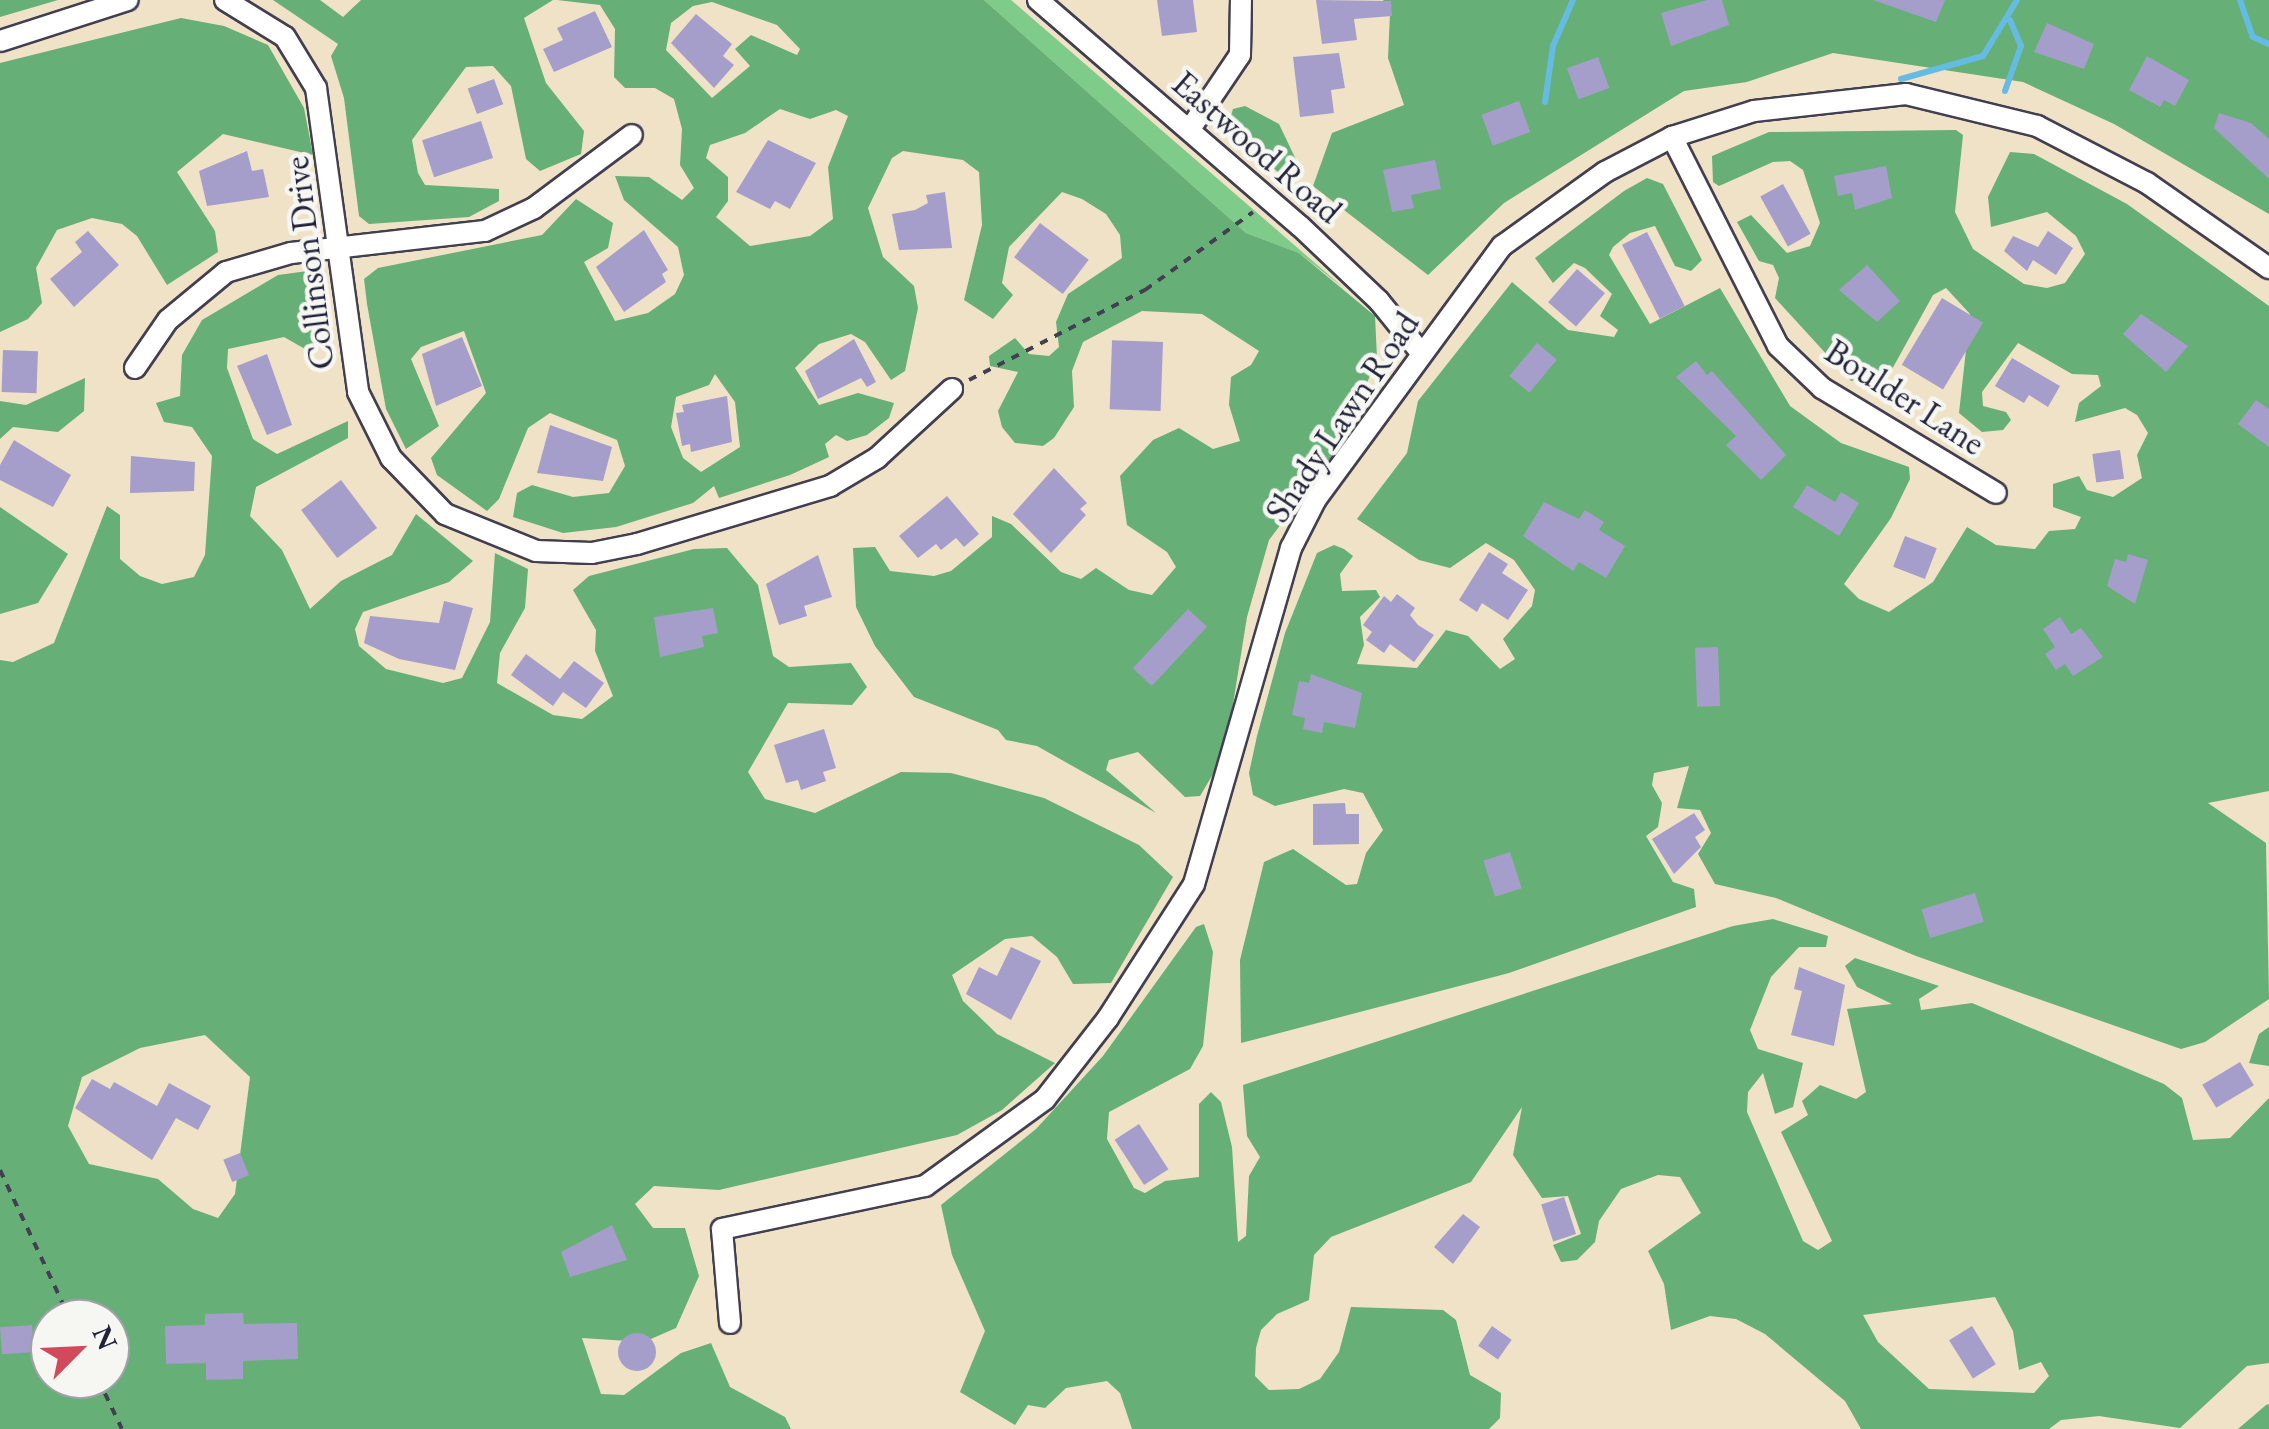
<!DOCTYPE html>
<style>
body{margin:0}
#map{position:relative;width:2269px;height:1429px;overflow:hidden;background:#efe2c6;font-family:"EB Garamond",serif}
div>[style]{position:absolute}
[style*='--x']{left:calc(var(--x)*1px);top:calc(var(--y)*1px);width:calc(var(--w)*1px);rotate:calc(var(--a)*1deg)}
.green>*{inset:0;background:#7ecb8a}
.forest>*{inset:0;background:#66af76}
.stream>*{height:6px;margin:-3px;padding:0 3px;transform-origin:3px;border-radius:3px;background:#66bbe3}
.building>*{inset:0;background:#a69eca;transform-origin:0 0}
.round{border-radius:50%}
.path>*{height:4px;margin-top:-2px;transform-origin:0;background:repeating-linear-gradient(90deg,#413f50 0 8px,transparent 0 16px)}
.roads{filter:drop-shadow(2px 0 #413f50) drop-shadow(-2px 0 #413f50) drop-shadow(0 2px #413f50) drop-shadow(0 -2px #413f50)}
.minor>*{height:20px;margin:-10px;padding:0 10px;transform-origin:10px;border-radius:10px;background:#fff}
span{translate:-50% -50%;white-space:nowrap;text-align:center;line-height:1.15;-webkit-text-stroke:9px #f6f6f2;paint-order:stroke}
.street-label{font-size:35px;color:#22223b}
.north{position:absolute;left:30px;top:1299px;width:100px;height:100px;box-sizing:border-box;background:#f6f6f2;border:2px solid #a1a1a9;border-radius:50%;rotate:66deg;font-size:28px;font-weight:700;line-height:40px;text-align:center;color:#22223b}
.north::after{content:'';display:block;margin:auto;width:35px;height:45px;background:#d1495b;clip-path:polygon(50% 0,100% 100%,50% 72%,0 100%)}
</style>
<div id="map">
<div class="green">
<div style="clip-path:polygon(984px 0,1011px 0,1345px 289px,1299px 253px,1246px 233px)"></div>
</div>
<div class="forest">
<div style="clip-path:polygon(0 0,58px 0,0 17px)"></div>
<div style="clip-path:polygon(273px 0,320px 0,343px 17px,361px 0,553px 0,524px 18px,546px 83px,584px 131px,581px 154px,540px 171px,526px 159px,511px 86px,493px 66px,466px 67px,412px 140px,418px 173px,425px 185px,499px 189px,499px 201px,469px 217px,369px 224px,359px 216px,344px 98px,331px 56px,338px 44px)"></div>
<div style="clip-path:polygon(evenodd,557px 0,984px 0,1246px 233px,1299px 253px,1375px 316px,1377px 358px,1359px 403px,1338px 448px,1269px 540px,1247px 617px,1225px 754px,1200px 796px,1185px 797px,1138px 752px,1109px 760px,1106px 770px,1156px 813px,1037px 746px,1006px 740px,998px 730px,914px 697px,875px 646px,856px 607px,853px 548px,875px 547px,890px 571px,934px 576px,951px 571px,992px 537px,992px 516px,1011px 524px,1061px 572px,1081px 579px,1096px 568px,1129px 590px,1152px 595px,1176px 567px,1167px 552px,1127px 525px,1120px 476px,1153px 440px,1179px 428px,1213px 449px,1240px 441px,1229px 405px,1231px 377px,1251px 365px,1259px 351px,1202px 314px,1142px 311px,1083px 342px,1072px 371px,1074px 407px,1054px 438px,1043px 446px,1015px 443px,1002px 427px,998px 411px,1018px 372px,990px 366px,989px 356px,1015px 338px,1029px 354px,1049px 356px,1059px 347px,1056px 322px,1068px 294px,1122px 258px,1120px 235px,1106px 214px,1082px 199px,1062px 192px,1009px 247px,1002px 283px,1013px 295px,993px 319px,964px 300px,982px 225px,979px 172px,963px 160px,903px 151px,892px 158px,868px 208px,883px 257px,914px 286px,918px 308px,905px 371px,891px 380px,865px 342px,851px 334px,819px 344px,795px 368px,819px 405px,858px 393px,894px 403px,889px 418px,867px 435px,847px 441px,836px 435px,825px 444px,829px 457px,790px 475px,719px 498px,714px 486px,693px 503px,616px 527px,563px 533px,513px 517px,517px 493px,532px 485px,573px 497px,609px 493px,625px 466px,617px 440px,550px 413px,528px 428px,499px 499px,487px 511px,437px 475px,431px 458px,486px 393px,464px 331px,421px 347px,411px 359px,439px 426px,406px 449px,386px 409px,367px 304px,364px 279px,378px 268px,542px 235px,576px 199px,613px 223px,608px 248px,584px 262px,615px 321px,648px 313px,675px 294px,684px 275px,678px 247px,624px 200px,615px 176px,649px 177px,682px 200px,694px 188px,680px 165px,682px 129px,674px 99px,655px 88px,625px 88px,614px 77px,615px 29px,600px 5px,557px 0,712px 2px,777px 25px,800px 49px,797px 55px,751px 35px,735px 49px,750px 66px,712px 98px,666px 50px,671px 23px,693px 6px,712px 2px,557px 0,780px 109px,810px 119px,836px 110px,848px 116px,828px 167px,833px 219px,810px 236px,750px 246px,716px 217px,728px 201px,728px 177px,706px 158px,710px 145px,745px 133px,780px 109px,557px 0,715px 374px,735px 402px,740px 447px,701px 472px,683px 458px,671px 427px,676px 397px,709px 385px,715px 374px)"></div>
<div style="clip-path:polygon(1383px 0,2269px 0,2269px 214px,2114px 124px,2023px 82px,1833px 53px,1747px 82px,1684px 91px,1504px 203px,1428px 275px,1313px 186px,1332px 133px,1404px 105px,1388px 58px,1390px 13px)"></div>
<div style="clip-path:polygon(181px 18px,224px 26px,268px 45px,304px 108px,313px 155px,223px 134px,177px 172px,215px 231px,218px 252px,167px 285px,137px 236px,122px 224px,92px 218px,57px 230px,36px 268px,42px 303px,28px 319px,0 332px,0 63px)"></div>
<div style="clip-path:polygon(1245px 106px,1279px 124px,1299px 166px,1293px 185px,1227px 128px,1233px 109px)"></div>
<div style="clip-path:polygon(1956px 130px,1963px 135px,1955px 212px,1973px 249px,2024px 284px,2047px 288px,2065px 283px,2085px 254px,2076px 236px,2047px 212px,1991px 227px,1988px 197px,2010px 152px,2034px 154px,2127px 204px,2269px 306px,2269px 791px,2208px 803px,2266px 843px,2269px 999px,2205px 1042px,2181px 1049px,1916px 956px,1776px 898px,1715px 884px,1698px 854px,1711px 833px,1700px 810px,1677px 808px,1689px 766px,1654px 773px,1652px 785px,1662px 803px,1658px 827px,1646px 836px,1673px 882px,1694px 889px,1696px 907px,1509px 973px,1241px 1043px,1240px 960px,1264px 862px,1293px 849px,1346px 885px,1357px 884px,1366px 853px,1383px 830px,1363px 793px,1344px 789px,1275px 806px,1253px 795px,1249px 773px,1257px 736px,1285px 633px,1317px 553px,1334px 545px,1344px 549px,1353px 556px,1340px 574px,1342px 591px,1376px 590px,1380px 597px,1360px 617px,1364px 645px,1357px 664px,1417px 668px,1446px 630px,1468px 636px,1500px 669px,1515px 659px,1503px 639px,1532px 606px,1535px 590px,1514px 560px,1486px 543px,1450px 568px,1419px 560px,1357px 519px,1407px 453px,1418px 401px,1512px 282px,1568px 330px,1614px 337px,1618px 330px,1600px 316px,1612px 294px,1585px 268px,1574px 263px,1553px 283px,1535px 258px,1624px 191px,1647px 178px,1663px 184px,1702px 260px,1691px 271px,1675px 266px,1655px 226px,1630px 233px,1613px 247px,1609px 255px,1650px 324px,1720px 288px,1790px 406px,1841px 443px,1909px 467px,1910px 479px,1891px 518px,1844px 584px,1859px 599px,1889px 612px,1933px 582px,1967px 527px,1996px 545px,2035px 549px,2049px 531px,2075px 529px,2081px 517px,2053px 507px,2053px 484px,2079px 476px,2087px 490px,2113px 497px,2142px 478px,2137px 455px,2148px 433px,2137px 415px,2125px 408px,2075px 422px,2079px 403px,2101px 386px,2098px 375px,2072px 374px,2018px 343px,1982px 392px,1983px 406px,2006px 412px,2011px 420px,2003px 430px,1982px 432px,1959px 413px,1970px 314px,1946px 288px,1933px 295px,1891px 371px,1851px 381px,1775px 298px,1779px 278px,1773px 265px,1759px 261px,1737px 222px,1751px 215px,1787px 253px,1810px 246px,1820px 223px,1803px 170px,1790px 161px,1773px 162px,1719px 186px,1713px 182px,1712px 156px,1769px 132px)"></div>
<div style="clip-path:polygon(evenodd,308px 271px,322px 287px,325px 345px,305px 349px,284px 337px,228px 349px,227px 368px,253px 439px,277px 454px,348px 421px,348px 438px,256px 487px,250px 516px,282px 550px,310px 609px,341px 581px,392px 555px,416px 514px,473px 561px,449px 582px,363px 612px,355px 629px,359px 646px,386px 669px,443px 683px,462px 678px,490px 622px,495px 553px,528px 569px,525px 608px,500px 653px,497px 683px,553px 715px,582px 719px,613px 696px,595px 651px,596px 630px,573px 590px,589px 576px,694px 549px,727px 548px,758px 585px,773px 656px,789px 667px,851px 663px,867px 687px,852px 705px,788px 703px,748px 772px,765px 799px,815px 813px,901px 772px,951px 773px,1044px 798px,1139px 845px,1173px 877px,1111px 983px,1073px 984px,1057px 957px,1032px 936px,1005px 939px,952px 975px,963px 1001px,997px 1034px,1055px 1063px,1002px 1110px,957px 1135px,719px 1190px,654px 1186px,635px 1204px,653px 1228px,685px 1228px,699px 1276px,676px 1328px,644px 1342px,582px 1338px,601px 1394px,624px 1395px,681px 1353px,711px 1343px,730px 1387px,785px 1417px,791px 1429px,0 1429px,0 660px,13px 662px,54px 643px,107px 506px,120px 515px,120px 559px,140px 576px,162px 584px,194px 577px,205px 555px,212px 456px,192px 427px,164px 422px,156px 403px,180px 396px,182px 355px,202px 320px,278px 275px,308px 271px,205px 1035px,250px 1077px,235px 1194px,218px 1218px,193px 1209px,158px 1179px,89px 1164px,68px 1126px,82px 1077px,140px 1048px,205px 1035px,308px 271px,50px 1319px,110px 1319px,110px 1379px,50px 1379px,50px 1319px)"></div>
<div style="clip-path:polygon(85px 378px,84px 411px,58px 432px,13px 427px,0 439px,0 401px,26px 405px)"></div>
<div style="clip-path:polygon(0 507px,68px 554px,38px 603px,0 614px)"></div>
<div style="clip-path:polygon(evenodd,1773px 919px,1828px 936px,1826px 947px,1799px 947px,1771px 977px,1750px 1030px,1758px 1049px,1803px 1063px,1793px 1107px,1775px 1114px,1763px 1073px,1748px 1092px,1747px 1112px,1803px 1241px,1818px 1250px,1832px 1241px,1781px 1132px,1808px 1115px,1802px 1101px,1820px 1085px,1856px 1099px,1866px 1092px,1847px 1009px,1892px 1004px,1857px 987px,1845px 966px,1855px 958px,1939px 986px,1919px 999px,1921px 1010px,1972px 1003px,2164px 1084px,2182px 1098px,2193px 1140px,2230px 1138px,2269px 1098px,2269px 1363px,2247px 1366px,2180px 1428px,2099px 1416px,2061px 1420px,2049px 1429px,1861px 1429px,1845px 1401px,1765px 1334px,1736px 1319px,1710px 1316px,1671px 1330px,1664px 1284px,1648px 1251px,1701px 1213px,1680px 1177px,1658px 1175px,1621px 1189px,1599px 1221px,1595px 1242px,1577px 1260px,1561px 1262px,1553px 1245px,1581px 1234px,1568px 1196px,1542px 1198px,1513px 1155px,1522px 1107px,1471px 1182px,1331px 1237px,1314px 1255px,1309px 1300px,1277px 1314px,1261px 1330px,1256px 1348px,1255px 1376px,1269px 1390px,1299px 1389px,1320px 1379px,1339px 1352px,1351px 1307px,1443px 1310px,1456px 1320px,1470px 1375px,1501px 1393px,1500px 1418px,1489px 1429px,1132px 1429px,1120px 1393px,1107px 1381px,1066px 1388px,1045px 1408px,1028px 1405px,1015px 1425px,960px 1392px,985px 1331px,952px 1255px,941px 1205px,1036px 1129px,1103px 1056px,1196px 927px,1204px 924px,1213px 952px,1203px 1046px,1190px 1069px,1109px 1112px,1107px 1139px,1134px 1188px,1145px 1193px,1165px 1181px,1199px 1177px,1199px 1104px,1211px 1092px,1221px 1102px,1232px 1147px,1238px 1242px,1246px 1236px,1249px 1176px,1260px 1157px,1247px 1136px,1243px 1085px,1733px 926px,1773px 919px,1995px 1297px,2013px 1331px,2019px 1370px,2041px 1362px,2049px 1376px,2034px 1393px,1929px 1389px,1878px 1342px,1863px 1315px,1995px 1297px)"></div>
<div style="clip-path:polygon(2269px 1027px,2269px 1066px,2249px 1063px,2259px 1034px)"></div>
<div style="clip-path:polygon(2269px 1404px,2269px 1429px,2238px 1429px,2266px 1405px)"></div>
</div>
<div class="stream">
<div style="--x:2240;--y:0;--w:39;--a:71"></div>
<div style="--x:2253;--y:37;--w:17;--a:24"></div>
<div style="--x:1901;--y:79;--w:85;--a:-15.7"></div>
<div style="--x:1983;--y:56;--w:66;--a:-58.7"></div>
<div style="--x:2005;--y:91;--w:48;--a:-70.4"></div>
<div style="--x:2021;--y:46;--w:28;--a:-113"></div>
<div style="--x:1545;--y:102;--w:57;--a:-81.9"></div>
<div style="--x:1553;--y:46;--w:50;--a:-66.5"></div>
</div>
<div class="building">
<div style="clip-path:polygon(1157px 0,1193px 0,1197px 32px,1162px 36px)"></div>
<div style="clip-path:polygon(1316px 0,1391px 1px,1392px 16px,1354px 19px,1357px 40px,1322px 44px)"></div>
<div style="clip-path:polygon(1707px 0,1722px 0,1729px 25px,1671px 46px,1661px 13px)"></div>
<div style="clip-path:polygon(1873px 0,1945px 0,1936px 22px)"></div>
<div style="clip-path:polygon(595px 11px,612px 47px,554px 72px,543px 49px,563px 40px,557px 28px)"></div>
<div style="clip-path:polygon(696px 14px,732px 44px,723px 56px,734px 65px,714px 88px,671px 43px)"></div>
<div style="clip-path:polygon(2047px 23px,2094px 44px,2084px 69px,2034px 52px)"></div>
<div style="clip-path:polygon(1339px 53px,1345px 88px,1331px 90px,1334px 113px,1300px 117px,1293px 57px)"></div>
<div style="clip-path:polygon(2147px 56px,2189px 80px,2175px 106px,2164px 100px,2160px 107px,2129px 90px)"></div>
<div style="left:1598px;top:57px;width:33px;height:33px;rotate:70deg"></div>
<div style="left:494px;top:79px;width:27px;height:28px;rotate:70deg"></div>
<div style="left:1519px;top:101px;width:33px;height:40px;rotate:70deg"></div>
<div style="clip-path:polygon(2219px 113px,2251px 123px,2269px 139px,2269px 179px,2214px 128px)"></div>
<div style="left:481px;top:121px;width:39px;height:62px;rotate:72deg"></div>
<div style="clip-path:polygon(768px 140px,816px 163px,790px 209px,775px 201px,770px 209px,736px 192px)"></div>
<div style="clip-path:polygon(247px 151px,252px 171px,263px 169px,269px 197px,207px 206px,199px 171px)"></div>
<div style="clip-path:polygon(1435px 160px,1441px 189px,1411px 195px,1414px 208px,1392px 212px,1383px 170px)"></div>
<div style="clip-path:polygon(1886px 166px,1892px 198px,1855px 210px,1852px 193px,1838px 196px,1834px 176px)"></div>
<div style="left:1783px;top:184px;width:57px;height:26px;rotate:61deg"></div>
<div style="clip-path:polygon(945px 192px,952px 248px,899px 250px,892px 214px,915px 210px,928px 203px,926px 195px)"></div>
<div style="left:1040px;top:223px;width:61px;height:43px;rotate:37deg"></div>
<div style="clip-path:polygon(644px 230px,668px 270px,662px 274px,666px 282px,624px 312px,596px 267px)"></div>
<div style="clip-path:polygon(88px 231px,119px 265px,74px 307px,50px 279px,82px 252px,75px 242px)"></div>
<div style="clip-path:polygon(2048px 231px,2073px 248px,2056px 275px,2033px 260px,2027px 271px,2004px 251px,2013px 236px,2038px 247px)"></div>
<div style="left:1647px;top:232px;width:83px;height:28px;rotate:63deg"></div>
<div style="clip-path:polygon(1867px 265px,1900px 301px,1877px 322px,1839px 290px)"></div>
<div style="left:1577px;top:269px;width:37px;height:44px;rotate:41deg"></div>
<div style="left:1942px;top:298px;width:48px;height:78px;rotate:31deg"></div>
<div style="clip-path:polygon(2141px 314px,2188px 346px,2166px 372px,2123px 334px)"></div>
<div style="clip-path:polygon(462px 337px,482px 386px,436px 406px,422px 354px)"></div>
<div style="clip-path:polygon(854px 339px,876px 382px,867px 387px,861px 378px,818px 399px,805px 371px)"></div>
<div style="left:1163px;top:342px;width:69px;height:51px;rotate:92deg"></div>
<div style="left:1537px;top:343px;width:26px;height:43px;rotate:40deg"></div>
<div style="left:3px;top:350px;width:35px;height:42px;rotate:2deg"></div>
<div style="clip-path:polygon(267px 354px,292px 425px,267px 435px,237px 366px)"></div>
<div style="clip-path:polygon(2012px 358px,2060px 386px,2048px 407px,2029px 395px,2024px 403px,1995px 386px)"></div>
<div style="clip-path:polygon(1696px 361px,1707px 375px,1712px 371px,1786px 455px,1761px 480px,1726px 445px,1736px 436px,1676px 377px)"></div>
<div style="clip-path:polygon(727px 396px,732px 442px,691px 452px,690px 444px,682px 446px,676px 413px,684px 412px,682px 405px)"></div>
<div style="clip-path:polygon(2256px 400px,2269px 409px,2269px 447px,2238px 424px)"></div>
<div style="clip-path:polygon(550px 425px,612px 447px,603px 481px,537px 473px)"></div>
<div style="clip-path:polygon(14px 440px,71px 475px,53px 507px,0 480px,0 465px)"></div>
<div style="left:2120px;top:450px;width:29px;height:28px;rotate:82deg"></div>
<div style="clip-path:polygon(131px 456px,195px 462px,194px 491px,130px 493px)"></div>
<div style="clip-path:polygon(1054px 468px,1087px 503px,1080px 509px,1086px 515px,1051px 553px,1013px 514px)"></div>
<div style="left:341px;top:480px;width:60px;height:50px;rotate:53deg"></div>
<div style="clip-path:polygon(1807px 485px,1835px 502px,1841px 492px,1859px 503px,1839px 536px,1793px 507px)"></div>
<div style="clip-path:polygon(947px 496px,979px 534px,964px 547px,956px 538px,941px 550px,936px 544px,918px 558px,899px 536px)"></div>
<div style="clip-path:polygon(1544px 502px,1579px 519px,1585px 510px,1604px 522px,1599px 530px,1625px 546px,1606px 578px,1579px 562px,1573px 571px,1523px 536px)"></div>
<div style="left:1905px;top:536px;width:34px;height:33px;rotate:21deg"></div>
<div style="clip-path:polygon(1489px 552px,1508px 564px,1502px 573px,1528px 590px,1508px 620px,1482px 603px,1477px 612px,1459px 600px)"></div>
<div style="clip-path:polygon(2128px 554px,2148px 560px,2135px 604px,2107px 586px,2115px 559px,2126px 562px)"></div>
<div style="clip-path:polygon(818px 555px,832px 597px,804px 606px,807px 616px,779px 625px,766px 584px)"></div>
<div style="clip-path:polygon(1397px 594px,1415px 608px,1410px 615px,1418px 625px,1434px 635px,1414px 662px,1390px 644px,1384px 653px,1366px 640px,1372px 632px,1363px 625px,1384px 596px,1391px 602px)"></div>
<div style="clip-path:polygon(444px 601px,473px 608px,455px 670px,399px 659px,364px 643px,370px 616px,439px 623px)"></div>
<div style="clip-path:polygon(713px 608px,718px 633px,702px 636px,704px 647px,660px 657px,654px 617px)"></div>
<div style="left:1188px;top:609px;width:26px;height:81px;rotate:43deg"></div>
<div style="clip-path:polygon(2060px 617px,2071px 634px,2081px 628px,2103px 657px,2073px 676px,2065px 664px,2056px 670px,2045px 654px,2055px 647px,2043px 629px)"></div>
<div style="left:1718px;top:647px;width:59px;height:23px;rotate:88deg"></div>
<div style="clip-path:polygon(526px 654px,560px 679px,574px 661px,604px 683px,586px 708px,563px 692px,553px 706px,511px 675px)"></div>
<div style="clip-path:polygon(1311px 674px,1362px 693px,1355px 728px,1324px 722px,1322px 733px,1303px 729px,1305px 718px,1292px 715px,1299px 681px,1309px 683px)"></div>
<div style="clip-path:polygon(824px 729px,836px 768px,823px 772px,826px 781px,801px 790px,798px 780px,786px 783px,774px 745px)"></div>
<div style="clip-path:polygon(1345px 803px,1346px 814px,1359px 814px,1359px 844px,1313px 845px,1313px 804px)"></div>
<div style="clip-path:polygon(1694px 813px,1705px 830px,1695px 837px,1701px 847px,1674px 874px,1652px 839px)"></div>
<div style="left:1510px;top:852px;width:38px;height:28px;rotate:72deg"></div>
<div style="left:1975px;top:893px;width:30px;height:56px;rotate:73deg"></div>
<div style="clip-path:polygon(1011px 947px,1041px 961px,1011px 1020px,966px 994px,979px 967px,997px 976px)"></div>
<div style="clip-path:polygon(1799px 967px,1845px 985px,1834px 1046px,1791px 1035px,1802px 991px,1794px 989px)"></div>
<div style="left:2240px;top:1062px;width:27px;height:44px;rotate:59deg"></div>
<div style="clip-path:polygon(92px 1079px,110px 1089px,114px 1082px,157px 1106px,169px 1083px,211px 1106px,198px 1130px,176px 1118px,152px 1160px,75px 1108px)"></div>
<div style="left:1139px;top:1124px;width:54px;height:29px;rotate:57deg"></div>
<div style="left:240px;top:1153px;width:24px;height:18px;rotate:68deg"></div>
<div style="left:1564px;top:1197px;width:39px;height:24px;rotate:72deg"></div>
<div style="clip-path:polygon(1463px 1214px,1480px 1227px,1453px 1264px,1434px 1247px)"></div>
<div style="clip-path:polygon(612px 1225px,627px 1260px,570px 1277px,561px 1252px)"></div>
<div style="clip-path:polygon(243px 1313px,244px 1324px,297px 1323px,298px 1359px,243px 1361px,243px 1379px,206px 1380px,206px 1363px,166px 1364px,165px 1326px,205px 1325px,205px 1314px)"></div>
<div style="left:32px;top:1325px;width:27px;height:32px;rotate:86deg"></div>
<div style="left:1492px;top:1326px;width:24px;height:24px;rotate:35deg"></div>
<div style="left:1972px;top:1326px;width:45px;height:27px;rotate:58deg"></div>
<div class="round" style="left:618px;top:1333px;width:38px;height:38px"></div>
</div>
<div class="path">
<div style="--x:969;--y:380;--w:198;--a:-27.1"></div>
<div style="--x:1145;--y:290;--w:133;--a:-35.8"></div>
<div style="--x:0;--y:1170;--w:165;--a:64.8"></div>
<div style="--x:98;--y:1379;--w:55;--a:64.4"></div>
</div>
<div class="roads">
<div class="minor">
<div style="--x:225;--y:0;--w:70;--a:31.7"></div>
<div style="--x:285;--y:37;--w:60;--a:58.7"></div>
<div style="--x:316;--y:88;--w:307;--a:82.1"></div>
<div style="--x:358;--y:392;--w:74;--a:63.4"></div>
<div style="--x:391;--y:458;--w:78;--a:46"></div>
<div style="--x:445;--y:514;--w:98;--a:22.1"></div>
<div style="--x:536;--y:551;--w:56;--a:2"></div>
<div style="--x:592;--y:553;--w:46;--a:-11.3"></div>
<div style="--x:637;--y:544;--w:202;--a:-16.7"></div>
<div style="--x:830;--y:486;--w:55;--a:-30.8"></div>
<div style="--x:877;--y:458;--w:102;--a:-42.6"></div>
<div style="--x:1038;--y:0;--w:346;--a:40.8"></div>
<div style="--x:1300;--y:226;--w:109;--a:43.5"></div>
<div style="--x:1379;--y:301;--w:68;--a:50.9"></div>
<div style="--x:0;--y:41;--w:134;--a:-17.8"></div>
<div style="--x:1190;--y:129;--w:89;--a:-56"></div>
<div style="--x:1240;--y:55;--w:55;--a:-89"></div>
<div style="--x:1672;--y:137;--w:234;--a:63.1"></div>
<div style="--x:1778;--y:346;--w:61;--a:43.7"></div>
<div style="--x:1822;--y:388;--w:203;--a:31.1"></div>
<div style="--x:135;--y:368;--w:58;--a:-55.5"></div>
<div style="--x:168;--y:320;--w:75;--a:-39.6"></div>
<div style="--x:226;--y:272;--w:68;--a:-16.3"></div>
<div style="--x:291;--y:253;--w:195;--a:-6.5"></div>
<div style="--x:485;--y:231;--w:54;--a:-25.1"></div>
<div style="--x:534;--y:208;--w:122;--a:-36.7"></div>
<div style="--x:730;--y:1323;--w:94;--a:-94.9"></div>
<div style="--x:722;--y:1229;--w:208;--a:-12"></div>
<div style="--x:925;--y:1186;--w:148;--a:-35.9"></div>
<div style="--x:1045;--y:1099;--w:103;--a:-52.1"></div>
<div style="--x:1108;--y:1018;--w:159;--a:-57.3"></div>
<div style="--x:1194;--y:884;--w:350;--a:-73.9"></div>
<div style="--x:1291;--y:548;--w:55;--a:-63"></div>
<div style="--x:1316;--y:499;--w:314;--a:-53.7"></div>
<div style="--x:1502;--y:246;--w:127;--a:-35.7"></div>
<div style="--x:1605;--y:172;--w:76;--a:-27.6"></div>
<div style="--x:1672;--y:137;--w:86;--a:-17.6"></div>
<div style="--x:1754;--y:111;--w:153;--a:-6.4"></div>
<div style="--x:1906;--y:94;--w:135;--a:13.7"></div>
<div style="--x:2037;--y:126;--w:124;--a:27.4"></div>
<div style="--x:2147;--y:183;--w:149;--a:34.9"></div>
</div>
</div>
<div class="street-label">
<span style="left:1257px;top:147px;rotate:41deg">Eastwood Road</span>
<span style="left:309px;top:263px;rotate:-97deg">Collinson Drive</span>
<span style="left:1905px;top:397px;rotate:33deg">Boulder Lane</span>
<span style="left:1342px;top:417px;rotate:-56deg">Shady Lawn Road</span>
</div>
<div class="north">N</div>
</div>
